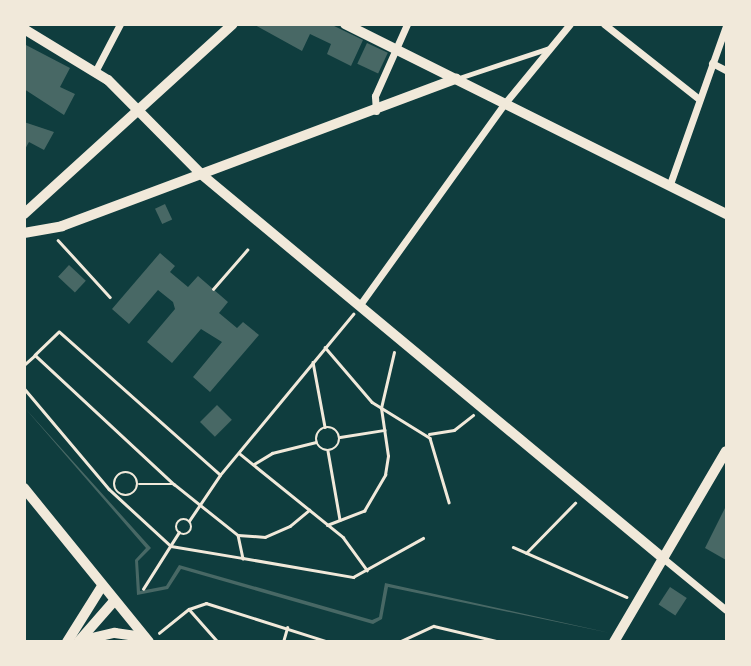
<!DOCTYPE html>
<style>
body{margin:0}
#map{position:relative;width:751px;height:666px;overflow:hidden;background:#0f3d3e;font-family:"Open Sans",sans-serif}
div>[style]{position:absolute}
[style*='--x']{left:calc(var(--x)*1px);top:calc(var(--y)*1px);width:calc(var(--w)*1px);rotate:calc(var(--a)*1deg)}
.building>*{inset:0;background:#486865;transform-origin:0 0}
.path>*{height:2.5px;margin:-1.25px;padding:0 1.25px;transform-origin:1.25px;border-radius:1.25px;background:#f1e9da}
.path>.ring{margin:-1.25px;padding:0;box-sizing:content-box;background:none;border:2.5px solid #f1e9da;border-radius:50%}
.pedestrian>*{height:5px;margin:-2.5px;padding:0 2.5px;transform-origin:2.5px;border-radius:2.5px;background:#f1e9da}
.minor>*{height:7px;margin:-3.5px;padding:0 3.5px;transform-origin:3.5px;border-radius:3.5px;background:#f1e9da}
.tertiary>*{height:10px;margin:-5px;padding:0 5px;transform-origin:5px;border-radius:5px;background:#f1e9da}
.secondary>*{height:10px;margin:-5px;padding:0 5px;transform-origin:5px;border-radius:5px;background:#f1e9da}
span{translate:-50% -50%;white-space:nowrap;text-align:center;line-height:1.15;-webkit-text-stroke:6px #f1e9da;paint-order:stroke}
.frame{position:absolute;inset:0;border:26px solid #f1e9da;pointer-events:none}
</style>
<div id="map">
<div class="building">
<div style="clip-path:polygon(253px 24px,330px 24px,363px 40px,351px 66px,327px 54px,331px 44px,310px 34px,302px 51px)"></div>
<div style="left:367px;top:43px;width:23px;height:23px;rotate:25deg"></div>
<div style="clip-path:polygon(24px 44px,70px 68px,60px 87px,75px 94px,64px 115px,24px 89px)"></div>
<div style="clip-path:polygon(24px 122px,54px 132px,44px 150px,29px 142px,24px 151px)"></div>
<div style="left:165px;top:204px;width:17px;height:11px;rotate:65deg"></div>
<div style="clip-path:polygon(160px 253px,175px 266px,170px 272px,188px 287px,198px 276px,228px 302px,219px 313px,237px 328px,243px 322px,259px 335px,210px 392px,193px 377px,222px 342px,201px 329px,172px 363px,147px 342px,175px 309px,173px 302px,158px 290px,129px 324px,112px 309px)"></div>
<div style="left:69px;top:265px;width:23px;height:16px;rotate:43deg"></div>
<div style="left:217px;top:405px;width:21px;height:24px;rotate:45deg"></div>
<div style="clip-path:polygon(24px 407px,151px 548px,138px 561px,140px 591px,166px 586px,179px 565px,372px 620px,379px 617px,385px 583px,610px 633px,388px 587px,382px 619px,373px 624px,181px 569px,168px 589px,137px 595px,135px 560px,146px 548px)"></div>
<div style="clip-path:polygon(726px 506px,726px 560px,705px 548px)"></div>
<div style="left:670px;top:587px;width:20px;height:21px;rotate:33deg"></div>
</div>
<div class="path">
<div style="--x:58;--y:240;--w:77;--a:47.6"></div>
<div style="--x:213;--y:289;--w:52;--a:-48.9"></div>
<div style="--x:325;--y:347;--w:72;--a:49.5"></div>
<div style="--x:372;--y:402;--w:68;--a:31.8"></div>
<div style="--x:430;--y:438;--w:67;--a:73.5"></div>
<div style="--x:313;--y:362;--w:66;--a:79.5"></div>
<div style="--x:24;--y:365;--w:15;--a:-42"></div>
<div style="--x:24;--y:388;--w:132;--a:49.9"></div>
<div style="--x:109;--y:489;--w:84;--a:42.6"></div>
<div style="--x:171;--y:546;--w:73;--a:9.5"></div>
<div class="ring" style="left:316px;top:427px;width:21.5px;height:21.5px"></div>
<div style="--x:429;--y:434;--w:25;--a:-9"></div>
<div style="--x:454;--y:430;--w:24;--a:-38"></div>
<div style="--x:340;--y:437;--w:45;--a:-9"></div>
<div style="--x:328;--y:451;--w:70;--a:80.1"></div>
<div style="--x:239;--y:453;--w:134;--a:38.9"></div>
<div style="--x:343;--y:537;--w:41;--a:54"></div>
<div style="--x:254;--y:464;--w:21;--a:-31"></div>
<div style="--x:272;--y:453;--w:45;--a:-14"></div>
<div class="ring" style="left:114px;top:472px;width:21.5px;height:21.5px"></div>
<div style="--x:220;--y:475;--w:215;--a:-138.4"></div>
<div style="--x:59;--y:332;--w:33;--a:136"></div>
<div style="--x:35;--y:355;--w:190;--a:42.9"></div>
<div style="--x:174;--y:484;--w:82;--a:38.6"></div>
<div style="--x:238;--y:535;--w:24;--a:78"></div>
<div style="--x:243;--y:558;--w:112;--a:9.8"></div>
<div style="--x:353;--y:577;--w:80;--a:-29.1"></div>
<div style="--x:139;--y:484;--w:35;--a:0"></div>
<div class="ring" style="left:176px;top:519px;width:13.5px;height:13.5px"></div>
<div style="--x:189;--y:521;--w:55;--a:-56"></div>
<div style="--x:220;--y:475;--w:209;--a:-50.4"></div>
<div style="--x:327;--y:525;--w:40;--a:-21"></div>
<div style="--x:364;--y:511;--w:42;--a:-59.7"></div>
<div style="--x:385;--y:475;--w:19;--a:-81"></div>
<div style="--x:388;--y:456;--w:49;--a:-98.3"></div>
<div style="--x:381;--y:408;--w:57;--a:-76.9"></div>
<div style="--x:238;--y:535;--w:27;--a:4"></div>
<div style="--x:265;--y:537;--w:27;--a:-24"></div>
<div style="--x:290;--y:526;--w:25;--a:-40"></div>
<div style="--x:513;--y:547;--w:124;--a:23.7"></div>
<div style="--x:526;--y:553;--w:70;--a:-45.6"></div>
<div style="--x:143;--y:589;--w:67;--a:-57.7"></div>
<div style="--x:189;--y:609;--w:44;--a:48.7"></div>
<div style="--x:159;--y:633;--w:38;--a:-39"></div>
<div style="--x:189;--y:609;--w:18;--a:-19"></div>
<div style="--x:206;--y:603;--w:129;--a:17.6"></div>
<div style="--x:283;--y:642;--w:15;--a:-74"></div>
<div style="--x:399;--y:642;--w:38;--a:-25"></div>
<div style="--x:434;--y:626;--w:69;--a:13.4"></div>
</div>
<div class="pedestrian">
<div style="--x:456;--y:79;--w:98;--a:-18.4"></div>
</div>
<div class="minor">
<div style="--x:604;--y:24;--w:121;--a:38.3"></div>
<div style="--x:712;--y:63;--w:16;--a:27"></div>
<div style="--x:96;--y:70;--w:52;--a:-62.4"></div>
<div style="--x:376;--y:111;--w:15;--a:-94"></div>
<div style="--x:375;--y:96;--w:79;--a:-66"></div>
<div style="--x:670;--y:184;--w:168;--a:-70.5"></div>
<div style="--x:359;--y:306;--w:250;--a:-54.3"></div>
<div style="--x:505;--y:103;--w:102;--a:-50.6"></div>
<div style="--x:664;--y:559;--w:80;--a:39.4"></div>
</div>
<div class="tertiary">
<div style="--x:345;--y:24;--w:426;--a:26.5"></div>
<div style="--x:24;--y:29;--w:98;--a:31.3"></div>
<div style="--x:108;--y:80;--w:132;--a:45.3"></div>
<div style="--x:201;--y:174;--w:602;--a:39.74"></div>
<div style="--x:24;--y:233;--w:39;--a:-10"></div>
<div style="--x:62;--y:226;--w:421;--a:-20.5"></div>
</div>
<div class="secondary">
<div style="--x:24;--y:214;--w:282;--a:-42.3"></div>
<div style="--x:24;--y:488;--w:198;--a:50.9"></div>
<div style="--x:79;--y:641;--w:37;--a:-13"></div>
<div style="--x:115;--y:633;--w:30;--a:8"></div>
<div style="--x:79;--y:641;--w:53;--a:-48.8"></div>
<div style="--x:67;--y:642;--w:66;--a:-58"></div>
<div style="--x:614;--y:642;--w:221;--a:-59.6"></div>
</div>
<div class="frame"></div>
</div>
